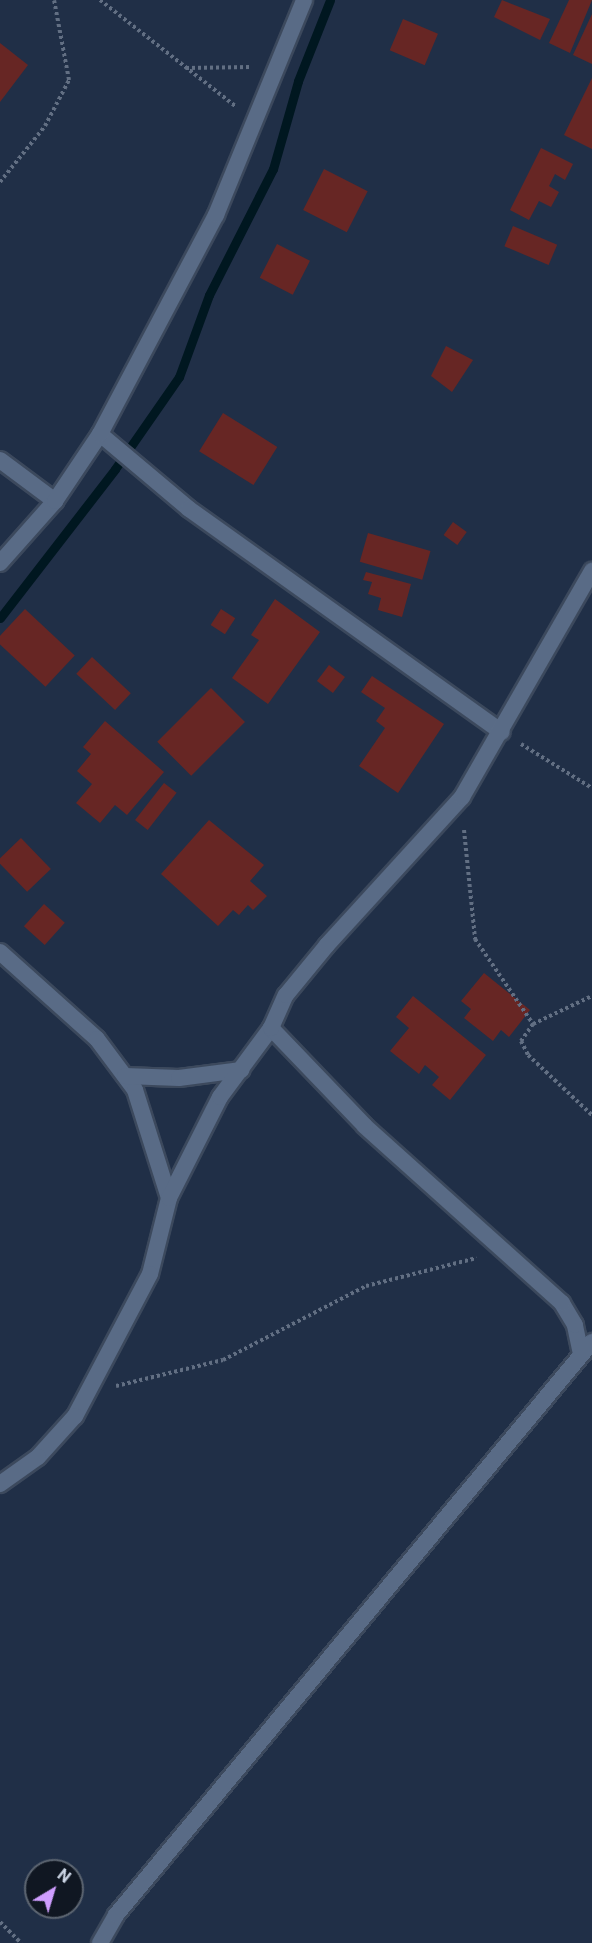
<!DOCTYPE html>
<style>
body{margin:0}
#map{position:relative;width:592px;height:1943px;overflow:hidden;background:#202f47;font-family:Roboto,sans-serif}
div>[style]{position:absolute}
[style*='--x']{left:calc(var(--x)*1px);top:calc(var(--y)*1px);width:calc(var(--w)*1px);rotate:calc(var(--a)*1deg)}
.stream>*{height:9px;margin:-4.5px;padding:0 4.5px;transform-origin:4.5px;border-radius:4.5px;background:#001720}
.building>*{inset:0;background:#672624;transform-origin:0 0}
.path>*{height:4px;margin-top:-2px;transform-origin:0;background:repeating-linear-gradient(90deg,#626f83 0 3px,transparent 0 6px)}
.roads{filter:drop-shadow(2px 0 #3c495d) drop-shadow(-2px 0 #3c495d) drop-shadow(0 2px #3c495d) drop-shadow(0 -2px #3c495d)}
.minor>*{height:16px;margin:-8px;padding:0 8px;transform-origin:8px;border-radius:8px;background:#596b86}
.secondary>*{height:16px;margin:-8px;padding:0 8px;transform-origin:8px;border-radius:8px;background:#596b86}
span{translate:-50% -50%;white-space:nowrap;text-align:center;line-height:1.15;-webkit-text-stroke:5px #101722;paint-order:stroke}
.north{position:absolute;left:24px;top:1859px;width:60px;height:60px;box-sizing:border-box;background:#101722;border:2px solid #5c6571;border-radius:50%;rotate:38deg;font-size:16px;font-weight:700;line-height:24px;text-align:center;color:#cfd9e8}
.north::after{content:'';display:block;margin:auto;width:21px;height:27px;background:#cf9eff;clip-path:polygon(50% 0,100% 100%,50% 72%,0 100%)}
</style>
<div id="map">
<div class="stream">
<div style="--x:0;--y:618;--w:188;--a:-52.3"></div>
<div style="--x:115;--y:469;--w:112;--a:-55.2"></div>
<div style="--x:179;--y:377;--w:87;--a:-69.9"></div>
<div style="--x:209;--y:295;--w:141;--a:-63.1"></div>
<div style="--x:273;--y:169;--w:91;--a:-74.1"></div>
<div style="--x:298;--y:81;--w:87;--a:-68.4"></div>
</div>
<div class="building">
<div style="clip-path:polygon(502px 0,550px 19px,540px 40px,494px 17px)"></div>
<div style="clip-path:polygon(569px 0,592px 0,570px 53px,549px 43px)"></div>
<div style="clip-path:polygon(592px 14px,592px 64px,573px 55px)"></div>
<div style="left:403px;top:19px;width:38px;height:34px;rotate:23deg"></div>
<div style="clip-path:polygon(0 43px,28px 65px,0 102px)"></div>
<div style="clip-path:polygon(592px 78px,592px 149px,564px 135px)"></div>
<div style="clip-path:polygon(541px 148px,573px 164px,565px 180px,555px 174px,549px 186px,559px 192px,551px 207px,539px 201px,529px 220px,510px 210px)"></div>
<div style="left:324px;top:169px;width:49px;height:46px;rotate:27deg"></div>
<div style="left:513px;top:226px;width:48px;height:22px;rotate:23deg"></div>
<div style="left:277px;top:244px;width:37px;height:38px;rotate:27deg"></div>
<div style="clip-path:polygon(446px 346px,473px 360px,452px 392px,431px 376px)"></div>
<div style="left:223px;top:413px;width:64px;height:45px;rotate:32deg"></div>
<div style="left:453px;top:522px;width:17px;height:16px;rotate:36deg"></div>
<div style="left:368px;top:533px;width:65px;height:30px;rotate:16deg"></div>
<div style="clip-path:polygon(366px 572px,411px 584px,402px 617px,378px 610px,381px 598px,368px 594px,372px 582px,363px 580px)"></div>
<div style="clip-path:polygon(275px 599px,320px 632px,268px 704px,232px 678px,259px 640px,251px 635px)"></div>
<div style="left:25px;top:609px;width:68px;height:43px;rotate:43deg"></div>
<div style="left:221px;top:609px;width:17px;height:19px;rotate:33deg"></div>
<div style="left:92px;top:657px;width:53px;height:23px;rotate:43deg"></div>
<div style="left:329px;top:665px;width:20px;height:20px;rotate:37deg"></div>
<div style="clip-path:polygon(372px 676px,444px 724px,398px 793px,359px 766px,385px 728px,376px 721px,385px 708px,361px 692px)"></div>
<div style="left:211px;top:688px;width:48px;height:76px;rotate:45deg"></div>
<div style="clip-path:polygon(105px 721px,164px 772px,127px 815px,115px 805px,100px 823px,76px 803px,92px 784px,77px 771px,91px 754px,83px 747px)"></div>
<div style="left:164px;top:783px;width:16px;height:47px;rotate:38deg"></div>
<div style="clip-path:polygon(209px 820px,264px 865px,250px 881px,267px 896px,253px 910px,248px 905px,239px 915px,233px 910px,218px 926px,161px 874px)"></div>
<div style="left:21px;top:838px;width:43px;height:33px;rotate:46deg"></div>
<div style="left:44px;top:904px;width:28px;height:30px;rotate:42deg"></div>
<div style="clip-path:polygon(484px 973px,530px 1010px,509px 1037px,501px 1030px,493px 1041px,464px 1018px,471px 1009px,461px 1001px)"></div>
<div style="clip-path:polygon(413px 996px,486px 1055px,450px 1100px,432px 1085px,439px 1077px,425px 1065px,419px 1074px,390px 1051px,409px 1028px,396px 1017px)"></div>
</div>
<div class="path">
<div style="--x:100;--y:0;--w:172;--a:38.1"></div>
<div style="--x:186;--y:68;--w:65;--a:-0.9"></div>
<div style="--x:0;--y:182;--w:72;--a:-51.2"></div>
<div style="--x:45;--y:126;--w:52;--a:-62.4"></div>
<div style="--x:69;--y:80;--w:81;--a:-100.6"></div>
<div style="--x:521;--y:744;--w:84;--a:31.8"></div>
<div style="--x:464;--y:830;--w:110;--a:84.2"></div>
<div style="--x:475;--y:939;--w:103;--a:55.7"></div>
<div style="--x:533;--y:1024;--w:21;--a:125"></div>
<div style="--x:521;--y:1041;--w:16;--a:63"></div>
<div style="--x:528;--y:1055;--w:88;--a:43.2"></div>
<div style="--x:533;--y:1024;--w:65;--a:-25.4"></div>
<div style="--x:116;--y:1386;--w:110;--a:-13.7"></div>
<div style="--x:223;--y:1360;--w:161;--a:-27.4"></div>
<div style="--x:366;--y:1286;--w:114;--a:-14.2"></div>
<div style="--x:0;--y:1922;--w:30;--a:45"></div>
</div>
<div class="roads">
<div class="minor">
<div style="--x:100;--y:434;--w:116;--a:40.1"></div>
<div style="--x:189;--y:509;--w:384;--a:35.5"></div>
<div style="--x:0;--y:460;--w:69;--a:36.7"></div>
<div style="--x:0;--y:952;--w:130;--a:41.9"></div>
<div style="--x:97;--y:1039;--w:64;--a:53.3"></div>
<div style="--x:135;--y:1090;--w:113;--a:72.5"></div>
<div style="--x:169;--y:1198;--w:78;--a:104"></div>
<div style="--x:150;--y:1274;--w:161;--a:117.8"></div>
<div style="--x:75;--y:1416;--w:55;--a:132.1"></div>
<div style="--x:38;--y:1457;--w:47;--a:144.6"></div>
<div style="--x:125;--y:1076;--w:54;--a:2.1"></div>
<div style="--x:179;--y:1078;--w:63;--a:-7.4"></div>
<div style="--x:169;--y:1198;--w:113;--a:-63.2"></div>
<div style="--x:220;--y:1097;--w:86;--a:-53.5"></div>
<div style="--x:581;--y:1354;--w:30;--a:-102"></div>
<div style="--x:575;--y:1325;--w:26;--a:-121"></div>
<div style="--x:562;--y:1303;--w:265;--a:-138.1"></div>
<div style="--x:365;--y:1126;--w:136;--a:-133.8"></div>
<div style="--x:271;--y:1028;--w:36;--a:-66"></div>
<div style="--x:286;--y:995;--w:65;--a:-50.6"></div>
<div style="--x:327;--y:945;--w:200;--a:-47.6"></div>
<div style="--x:462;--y:797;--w:261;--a:-60.1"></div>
<div style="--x:100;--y:1943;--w:32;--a:-60"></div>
<div style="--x:116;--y:1915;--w:745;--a:-50.28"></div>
</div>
<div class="secondary">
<div style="--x:0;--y:563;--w:83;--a:-48.4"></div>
<div style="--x:55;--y:501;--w:81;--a:-56.1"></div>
<div style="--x:100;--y:434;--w:248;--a:-62.1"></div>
<div style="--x:216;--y:215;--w:232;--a:-67.7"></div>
</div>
</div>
<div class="north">N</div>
</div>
